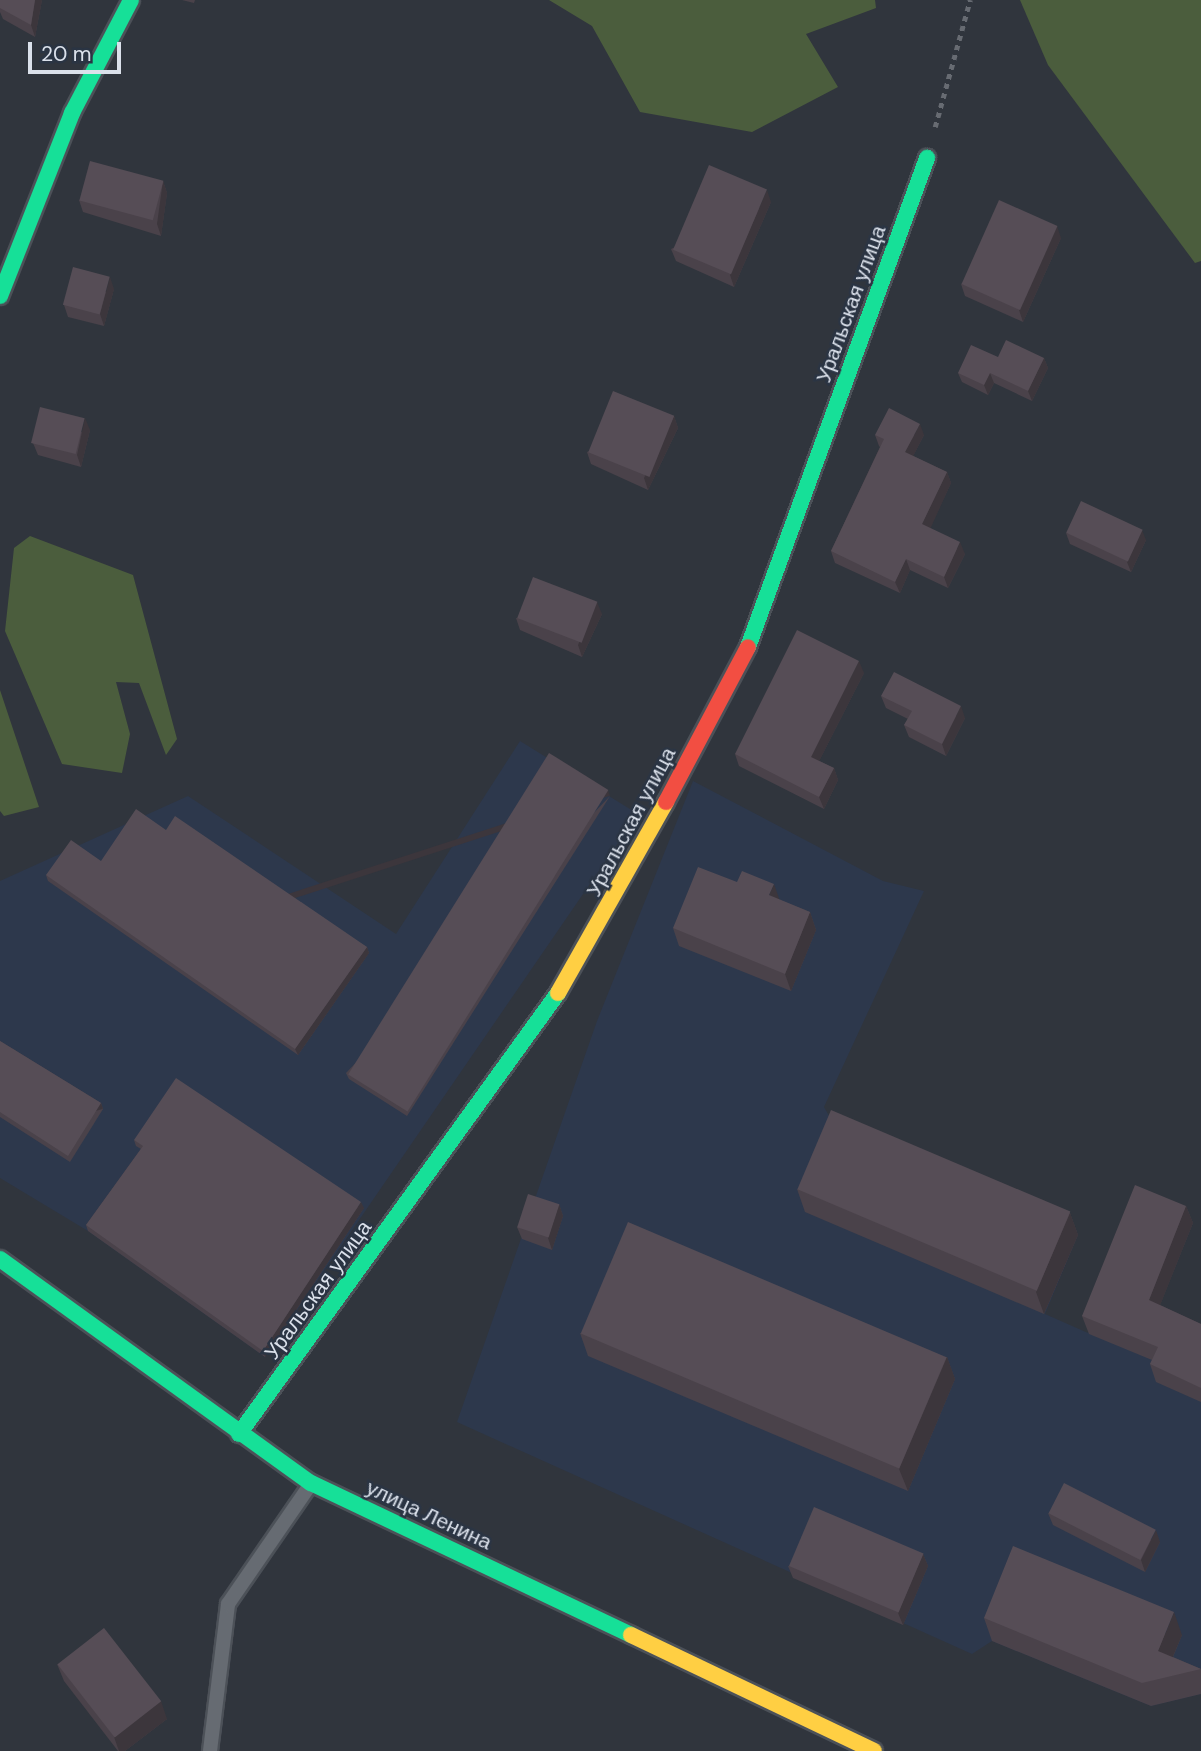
<!DOCTYPE html>
<meta charset="utf-8">
<style>
body{margin:0}
#map{position:relative;width:1201px;height:1751px;overflow:hidden;background:#30353d;font-family:"DM Sans",sans-serif}
div>[style]{position:absolute}
[style*='--x']{left:calc(var(--x)*1px);top:calc(var(--y)*1px);width:calc(var(--w)*1px);rotate:calc(var(--a)*1deg)}
.built>*{inset:0;background:#2d384c}
.green>*{inset:0;background:#4b5d3d}
.path>*{height:4.5px;margin-top:-2.25px;transform-origin:0;background:repeating-linear-gradient(90deg,#676b72 0 5px,transparent 0 10px)}
.roads{filter:drop-shadow(2px 0 #4c5158) drop-shadow(-2px 0 #4c5158) drop-shadow(0 2px #4c5158) drop-shadow(0 -2px #4c5158)}
.lane>*{height:14px;margin:-7px;padding:0 7px;transform-origin:7px;border-radius:7px;background:#666b72}
.fast>*{height:16px;margin:-8px;padding:0 8px;transform-origin:8px;border-radius:8px;background:#16e098}
.slow>*{height:16px;margin:-8px;padding:0 8px;transform-origin:8px;border-radius:8px;background:#ffcf43}
.jam>*{height:16px;margin:-8px;padding:0 8px;transform-origin:8px;border-radius:8px;background:#f24e42}
.wall>*{inset:0;background:#4a424a}
.shaded-wall>*{inset:0;background:#3c363c;transform-origin:0 0}
.building>*{inset:0;background:#564d56;transform-origin:0 0}
span{translate:-50% -50%;white-space:nowrap;text-align:center;line-height:1.15;-webkit-text-stroke:5px #2a3443;paint-order:stroke}
.street-label{font-size:21px;color:#dbe1eb}
.scale{position:absolute;left:28px;top:42px;width:93px;height:32px;box-sizing:border-box;border:4px solid #dbe1eb;border-top:0;padding-left:9px;font-size:21px;line-height:24px;white-space:nowrap;color:#dbe1eb;-webkit-text-stroke:5px #2a3443;paint-order:stroke}
</style>
<div id="map">
<div class="built">
<div style="clip-path:polygon(520px 741px,638px 814px,265px 1357px,88px 1231px,0 1178px,0 881px,188px 796px,396px 934px)"></div>
<div style="clip-path:polygon(693px 781px,883px 881px,924px 891px,824px 1107px,839px 1133px,1078px 1235px,1045px 1314px,1088px 1333px,1141px 1203px,1193px 1223px,1154px 1319px,1201px 1339px,1201px 1694px,1151px 1706px,992px 1641px,972px 1654px,457px 1422px,597px 1021px)"></div>
</div>
<div class="green">
<div style="clip-path:polygon(549px 0,875px 0,876px 8px,806px 34px,838px 87px,752px 132px,640px 112px,592px 26px)"></div>
<div style="clip-path:polygon(1020px 0,1201px 0,1201px 261px,1195px 263px,1048px 65px)"></div>
<div style="clip-path:polygon(30px 536px,133px 575px,177px 739px,166px 755px,139px 683px,116px 682px,130px 734px,122px 773px,62px 764px,5px 631px,14px 548px)"></div>
<div style="clip-path:polygon(0 690px,39px 807px,4px 816px,0 811px)"></div>
</div>
<div class="path">
<div style="--x:935;--y:127;--w:132;--a:-74.6"></div>
</div>
<div class="roads">
<div class="lane">
<div style="--x:210;--y:1751;--w:148;--a:-83"></div>
<div style="--x:228;--y:1604;--w:145;--a:-55.4"></div>
</div>
<div class="fast">
<div style="--x:0;--y:296;--w:197;--a:-68.5"></div>
<div style="--x:72;--y:113;--w:127;--a:-62.4"></div>
<div style="--x:748;--y:647;--w:521;--a:-69.89"></div>
<div style="--x:0;--y:1259;--w:383;--a:35.8"></div>
<div style="--x:311;--y:1483;--w:354;--a:25.4"></div>
<div style="--x:239;--y:1434;--w:544;--a:-54.12"></div>
</div>
<div class="slow">
<div style="--x:558;--y:993;--w:219;--a:-60.5"></div>
<div style="--x:631;--y:1635;--w:269;--a:25.5"></div>
</div>
<div class="jam">
<div style="--x:666;--y:802;--w:175;--a:-62.1"></div>
</div>
</div>
<div class="wall">
<div style="clip-path:polygon(0 0,42px 0,35px 37px,3px 19px,0 12px)"></div>
<div style="clip-path:polygon(182px 0,195px 0,194px 3px)"></div>
<div style="clip-path:polygon(163px 181px,167px 193px,161px 236px,83px 212px,79px 200px)"></div>
<div style="clip-path:polygon(771px 202px,734px 287px,676px 261px,671px 249px)"></div>
<div style="clip-path:polygon(1061px 238px,1023px 322px,965px 296px,961px 284px)"></div>
<div style="clip-path:polygon(114px 289px,104px 326px,68px 317px,64px 305px)"></div>
<div style="clip-path:polygon(998px 357px,1044px 358px,1048px 368px,1032px 401px,994px 383px,988px 395px,962px 382px,958px 373px)"></div>
<div style="clip-path:polygon(674px 416px,678px 428px,648px 490px,591px 464px,587px 452px)"></div>
<div style="clip-path:polygon(90px 430px,81px 467px,38px 455px,33px 443px)"></div>
<div style="clip-path:polygon(875px 435px,924px 435px,913px 456px,947px 472px,951px 483px,930px 528px,965px 554px,948px 588px,910px 570px,900px 593px,835px 563px,831px 551px,880px 447px,879px 446px)"></div>
<div style="clip-path:polygon(1066px 533px,1146px 540px,1131px 572px,1070px 544px)"></div>
<div style="clip-path:polygon(602px 614px,582px 657px,520px 630px,516px 618px)"></div>
<div style="clip-path:polygon(864px 673px,819px 761px,834px 768px,838px 780px,824px 809px,739px 766px,735px 754px)"></div>
<div style="clip-path:polygon(881px 696px,965px 718px,946px 756px,909px 737px,904px 725px,908px 719px,886px 708px)"></div>
<div style="clip-path:polygon(610px 796px,407px 1116px,349px 1079px,346px 1073px)"></div>
<div style="clip-path:polygon(166px 830px,367px 947px,369px 953px,298px 1055px,48px 881px,46px 875px,101px 861px)"></div>
<div style="clip-path:polygon(780px 900px,810px 912px,816px 930px,791px 991px,679px 946px,673px 928px)"></div>
<div style="clip-path:polygon(0 1041px,101px 1103px,103px 1109px,70px 1162px,0 1117px)"></div>
<div style="clip-path:polygon(134px 1140px,364px 1208px,265px 1357px,88px 1231px,86px 1225px,141px 1149px,136px 1146px)"></div>
<div style="clip-path:polygon(797px 1189px,1070px 1213px,1078px 1235px,1044px 1314px,805px 1212px)"></div>
<div style="clip-path:polygon(559px 1204px,563px 1216px,552px 1250px,522px 1239px,517px 1227px)"></div>
<div style="clip-path:polygon(1186px 1206px,1193px 1223px,1160px 1305px,1201px 1324px,1201px 1402px,1156px 1382px,1150px 1364px,1152px 1360px,1089px 1334px,1082px 1316px)"></div>
<div style="clip-path:polygon(580px 1333px,947px 1357px,955px 1379px,908px 1491px,588px 1356px)"></div>
<div style="clip-path:polygon(1048px 1513px,1160px 1542px,1145px 1572px,1053px 1525px)"></div>
<div style="clip-path:polygon(923px 1554px,928px 1566px,903px 1625px,793px 1578px,788px 1566px)"></div>
<div style="clip-path:polygon(984px 1618px,1182px 1635px,1173px 1657px,1201px 1669px,1201px 1694px,1151px 1706px,992px 1641px)"></div>
<div style="clip-path:polygon(57px 1664px,167px 1719px,125px 1751px,118px 1751px,64px 1681px)"></div>
</div>
<div class="shaded-wall">
<div style="clip-path:polygon(35px 0,42px 0,35px 37px,31px 25px)"></div>
<div style="clip-path:polygon(163px 181px,167px 193px,161px 236px,157px 224px)"></div>
<div style="clip-path:polygon(767px 190px,771px 202px,734px 287px,730px 275px)"></div>
<div style="clip-path:polygon(1057px 226px,1061px 238px,1023px 322px,1019px 310px)"></div>
<div style="clip-path:polygon(110px 277px,114px 289px,104px 326px,100px 314px)"></div>
<div style="clip-path:polygon(1044px 358px,1048px 368px,1032px 401px,1028px 391px)"></div>
<div style="clip-path:polygon(990px 373px,994px 383px,988px 395px,984px 385px)"></div>
<div style="clip-path:polygon(674px 416px,678px 428px,648px 490px,644px 478px)"></div>
<div style="clip-path:polygon(85px 418px,90px 430px,81px 467px,77px 455px)"></div>
<div style="clip-path:polygon(920px 424px,924px 435px,909px 464px,905px 452px)"></div>
<div style="clip-path:polygon(947px 472px,951px 483px,927px 536px,922px 524px)"></div>
<div style="clip-path:polygon(1142px 530px,1146px 540px,1131px 572px,1127px 562px)"></div>
<div style="clip-path:polygon(960px 542px,965px 554px,948px 588px,944px 577px)"></div>
<div style="clip-path:polygon(906px 559px,910px 570px,900px 593px,895px 582px)"></div>
<div style="clip-path:polygon(597px 602px,602px 614px,582px 657px,578px 645px)"></div>
<div style="clip-path:polygon(859px 661px,864px 673px,815px 769px,811px 757px)"></div>
<div style="clip-path:polygon(961px 706px,965px 718px,946px 756px,942px 744px)"></div>
<div style="clip-path:polygon(834px 768px,838px 780px,824px 809px,819px 797px)"></div>
<div style="left:608px;top:790px;width:6px;height:379px;rotate:72deg"></div>
<div style="clip-path:polygon(774px 884px,780px 901px,769px 895px)"></div>
<div style="clip-path:polygon(810px 912px,816px 930px,791px 991px,785px 974px)"></div>
<div style="clip-path:polygon(367px 947px,369px 953px,298px 1055px,295px 1049px)"></div>
<div style="left:101px;top:1103px;width:6px;height:62px;rotate:72deg"></div>
<div style="clip-path:polygon(361px 1202px,364px 1208px,265px 1357px,263px 1351px)"></div>
<div style="clip-path:polygon(559px 1204px,563px 1216px,552px 1250px,548px 1238px)"></div>
<div style="clip-path:polygon(1186px 1206px,1193px 1223px,1155px 1318px,1149px 1300px)"></div>
<div style="clip-path:polygon(1070px 1213px,1078px 1235px,1044px 1314px,1036px 1292px)"></div>
<div style="clip-path:polygon(947px 1357px,955px 1379px,908px 1491px,899px 1469px)"></div>
<div style="clip-path:polygon(1156px 1530px,1160px 1542px,1145px 1572px,1141px 1560px)"></div>
<div style="clip-path:polygon(923px 1554px,928px 1566px,903px 1625px,898px 1613px)"></div>
<div style="clip-path:polygon(1174px 1612px,1182px 1635px,1166px 1673px,1158px 1651px)"></div>
<div style="clip-path:polygon(161px 1701px,167px 1719px,125px 1751px,119px 1751px,114px 1737px)"></div>
</div>
<div class="building">
<div style="clip-path:polygon(0 0,35px 0,31px 25px,0 8px)"></div>
<div style="left:90px;top:161px;width:76px;height:41px;rotate:15deg"></div>
<div style="left:709px;top:165px;width:63px;height:92px;rotate:23deg"></div>
<div style="left:999px;top:200px;width:64px;height:92px;rotate:24deg"></div>
<div style="left:73px;top:267px;width:38px;height:39px;rotate:15deg"></div>
<div style="clip-path:polygon(1006px 340px,1044px 358px,1028px 391px,990px 373px,984px 385px,958px 373px,971px 345px,998px 357px)"></div>
<div style="left:613px;top:391px;width:66px;height:66px;rotate:22deg"></div>
<div style="left:40px;top:407px;width:46px;height:37px;rotate:14deg"></div>
<div style="clip-path:polygon(889px 408px,920px 424px,905px 452px,947px 472px,922px 524px,960px 542px,944px 577px,906px 559px,895px 582px,831px 551px,884px 439px,875px 435px)"></div>
<div style="left:1081px;top:501px;width:68px;height:35px;rotate:25deg"></div>
<div style="left:533px;top:577px;width:69px;height:44px;rotate:21deg"></div>
<div style="clip-path:polygon(797px 630px,859px 661px,811px 757px,834px 768px,819px 797px,735px 754px)"></div>
<div style="clip-path:polygon(894px 672px,961px 706px,942px 744px,904px 725px,912px 711px,881px 696px)"></div>
<div style="left:549px;top:753px;width:70px;height:379px;rotate:32deg"></div>
<div style="clip-path:polygon(136px 809px,166px 830px,175px 816px,367px 947px,295px 1049px,46px 875px,71px 840px,101px 861px)"></div>
<div style="clip-path:polygon(698px 867px,737px 882px,742px 871px,774px 884px,769px 895px,810px 912px,785px 974px,673px 928px)"></div>
<div style="clip-path:polygon(0 1041px,101px 1103px,68px 1156px,0 1112px)"></div>
<div style="clip-path:polygon(176px 1078px,361px 1202px,263px 1351px,86px 1225px,143px 1146px,134px 1140px)"></div>
<div style="left:831px;top:1110px;width:260px;height:86px;rotate:23deg"></div>
<div style="clip-path:polygon(1135px 1185px,1186px 1206px,1149px 1300px,1201px 1324px,1201px 1388px,1150px 1364px,1158px 1347px,1082px 1316px)"></div>
<div style="left:528px;top:1194px;width:33px;height:35px;rotate:18deg"></div>
<div style="left:628px;top:1222px;width:346px;height:121px;rotate:23deg"></div>
<div style="left:1064px;top:1483px;width:103px;height:34px;rotate:27deg"></div>
<div style="left:814px;top:1507px;width:119px;height:64px;rotate:23deg"></div>
<div style="clip-path:polygon(1013px 1546px,1174px 1612px,1158px 1651px,1201px 1669px,1142px 1683px,984px 1618px)"></div>
<div style="left:104px;top:1628px;width:93px;height:59px;rotate:52deg"></div>
</div>
<div class="street-label">
<span style="left:851px;top:304px;rotate:-70deg">Уральская улица</span>
<span style="left:631px;top:822px;rotate:-62deg">Уральская улица</span>
<span style="left:318px;top:1290px;rotate:-54deg">Уральская улица</span>
<span style="left:429px;top:1515px;rotate:25deg">улица Ленина</span>
</div>
<div class="scale">20 m</div>
</div>
